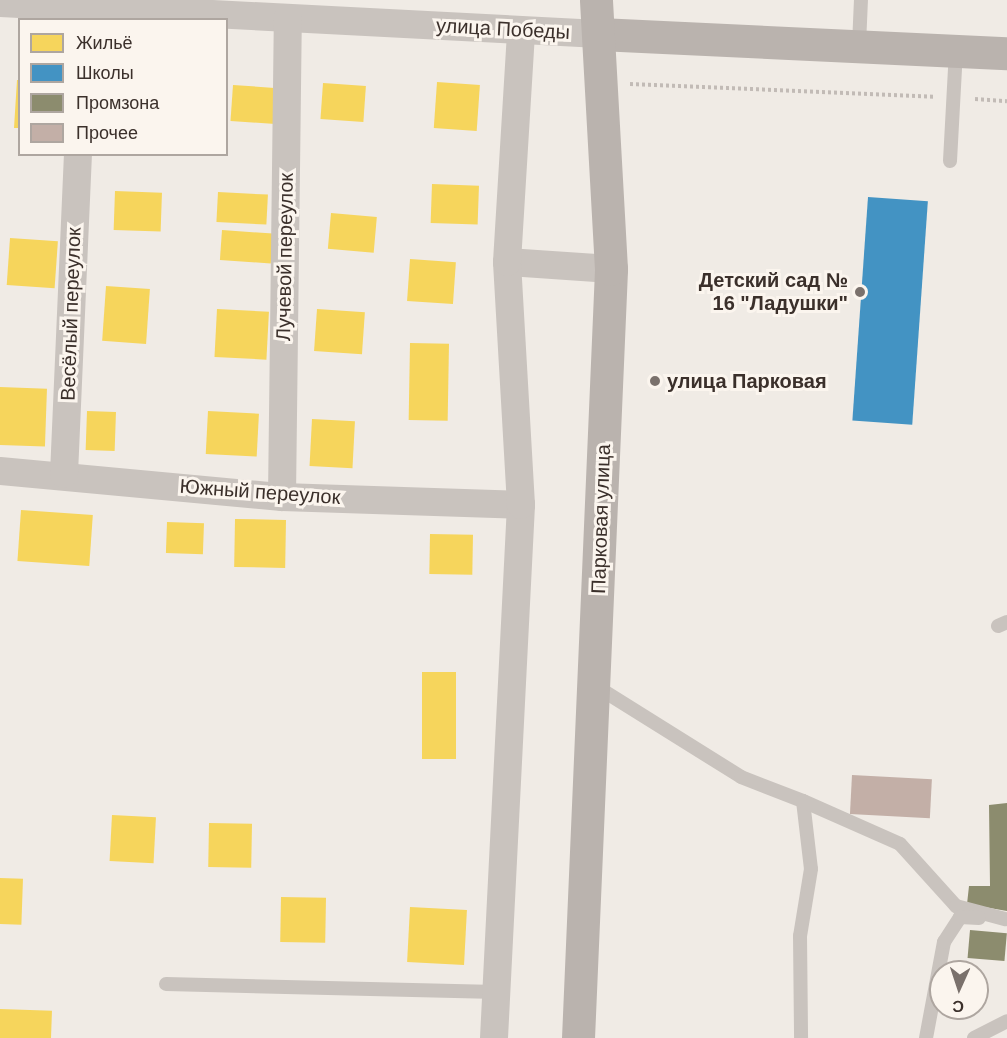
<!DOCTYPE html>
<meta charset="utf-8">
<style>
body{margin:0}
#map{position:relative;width:1007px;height:1038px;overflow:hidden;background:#f0ebe5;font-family:Arial,sans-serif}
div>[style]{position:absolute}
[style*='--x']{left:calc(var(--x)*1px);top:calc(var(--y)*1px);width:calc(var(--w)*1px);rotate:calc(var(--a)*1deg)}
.homes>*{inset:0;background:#f6d55c;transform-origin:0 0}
.schools>*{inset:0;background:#4393c3;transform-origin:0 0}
.industry>*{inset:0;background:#8c8c6e;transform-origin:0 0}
.building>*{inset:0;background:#c3afa7;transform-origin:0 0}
.path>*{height:4px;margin-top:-2px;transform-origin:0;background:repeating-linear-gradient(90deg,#c2bbb6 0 3px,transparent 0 6px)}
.lane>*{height:14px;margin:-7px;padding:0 7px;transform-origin:7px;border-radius:7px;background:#c9c3be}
.street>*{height:28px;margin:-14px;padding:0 14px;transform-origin:14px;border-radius:14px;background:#c9c3be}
.secondary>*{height:33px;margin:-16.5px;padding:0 16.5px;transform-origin:16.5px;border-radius:16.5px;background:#bab3ae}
.dots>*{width:16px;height:16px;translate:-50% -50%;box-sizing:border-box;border:3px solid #fbf5ee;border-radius:50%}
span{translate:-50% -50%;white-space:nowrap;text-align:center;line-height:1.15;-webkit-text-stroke:6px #fbf5ee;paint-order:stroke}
.street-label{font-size:20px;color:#3b302b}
.poi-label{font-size:20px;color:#3b302b;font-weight:700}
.right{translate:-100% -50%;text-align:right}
.left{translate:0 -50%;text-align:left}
.legend{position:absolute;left:18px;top:18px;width:210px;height:138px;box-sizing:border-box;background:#fbf5ee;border:2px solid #aea6a0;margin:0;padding:8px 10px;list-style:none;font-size:18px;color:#3b302b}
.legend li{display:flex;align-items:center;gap:12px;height:30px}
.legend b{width:30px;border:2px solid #aea6a0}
.north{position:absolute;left:929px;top:960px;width:60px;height:60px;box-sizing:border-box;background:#fbf5ee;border:2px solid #aea6a0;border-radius:50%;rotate:183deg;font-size:16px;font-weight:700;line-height:24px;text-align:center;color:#3b302b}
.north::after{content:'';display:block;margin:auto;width:21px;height:27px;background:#7a716c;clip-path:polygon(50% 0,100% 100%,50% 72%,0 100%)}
</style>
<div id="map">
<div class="homes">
<div style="clip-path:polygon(17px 80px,20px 80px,20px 128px,14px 128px)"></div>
<div style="left:437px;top:82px;width:43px;height:46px;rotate:4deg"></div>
<div style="left:323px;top:83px;width:43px;height:36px;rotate:4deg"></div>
<div style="left:233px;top:85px;width:45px;height:36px;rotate:4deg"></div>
<div style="left:432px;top:184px;width:47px;height:39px;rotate:2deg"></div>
<div style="left:115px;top:191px;width:47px;height:39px;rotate:2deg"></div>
<div style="left:218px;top:192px;width:50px;height:30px;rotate:3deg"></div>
<div style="left:331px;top:213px;width:46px;height:36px;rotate:5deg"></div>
<div style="left:222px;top:230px;width:51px;height:30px;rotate:4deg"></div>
<div style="left:10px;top:238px;width:48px;height:47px;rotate:4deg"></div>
<div style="left:410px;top:259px;width:46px;height:42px;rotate:4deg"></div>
<div style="left:106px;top:286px;width:44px;height:55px;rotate:4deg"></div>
<div style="left:217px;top:309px;width:52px;height:48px;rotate:3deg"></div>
<div style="left:317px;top:309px;width:48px;height:42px;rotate:4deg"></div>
<div style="left:410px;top:343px;width:39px;height:77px;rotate:1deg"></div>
<div style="left:0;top:387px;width:47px;height:58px;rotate:2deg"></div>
<div style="left:87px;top:411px;width:29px;height:39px;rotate:2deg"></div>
<div style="left:208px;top:411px;width:51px;height:43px;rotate:3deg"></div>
<div style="left:312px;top:419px;width:43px;height:47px;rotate:3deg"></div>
<div style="left:21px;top:510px;width:72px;height:51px;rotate:4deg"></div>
<div style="left:235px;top:519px;width:51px;height:48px;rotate:1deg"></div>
<div style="left:167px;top:522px;width:37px;height:31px;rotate:2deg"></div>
<div style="left:430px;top:534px;width:43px;height:40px;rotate:1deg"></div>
<div style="left:422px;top:672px;width:34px;height:87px"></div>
<div style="left:112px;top:815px;width:44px;height:46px;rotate:3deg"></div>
<div style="left:209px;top:823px;width:43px;height:44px;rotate:1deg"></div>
<div style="left:0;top:878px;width:23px;height:46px;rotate:2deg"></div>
<div style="left:281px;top:897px;width:45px;height:45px;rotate:1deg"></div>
<div style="left:410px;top:907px;width:57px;height:55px;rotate:3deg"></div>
<div style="left:0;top:1009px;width:52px;height:29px;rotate:2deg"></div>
</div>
<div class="schools">
<div style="left:868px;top:197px;width:60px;height:224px;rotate:4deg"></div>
</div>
<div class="industry">
<div style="clip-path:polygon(1007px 803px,1007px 911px,967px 904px,969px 886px,990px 886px,989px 805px)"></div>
<div style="left:970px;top:930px;width:37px;height:28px;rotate:5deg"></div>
</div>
<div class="building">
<div style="left:852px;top:775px;width:80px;height:39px;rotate:3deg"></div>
</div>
<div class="path">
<div style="--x:630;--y:84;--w:304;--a:2.4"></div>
<div style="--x:975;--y:99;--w:32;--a:4"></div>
</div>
<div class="lane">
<div style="--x:859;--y:45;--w:45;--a:-87.5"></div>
<div style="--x:950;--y:161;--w:111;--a:-86.9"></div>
<div style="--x:998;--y:626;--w:10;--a:-24"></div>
<div style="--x:594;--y:685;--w:173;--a:32"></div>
<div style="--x:741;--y:777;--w:66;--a:21.2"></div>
<div style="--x:803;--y:801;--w:68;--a:83.3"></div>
<div style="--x:811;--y:869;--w:68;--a:99.3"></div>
<div style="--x:800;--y:936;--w:102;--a:89.4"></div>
<div style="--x:803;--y:801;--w:106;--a:23.9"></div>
<div style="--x:900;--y:844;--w:84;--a:47.9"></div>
<div style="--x:956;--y:906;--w:51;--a:14.9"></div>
<div style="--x:166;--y:984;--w:331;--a:1.4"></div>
<div style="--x:926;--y:1038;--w:98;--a:-79.4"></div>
<div style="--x:944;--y:942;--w:30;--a:-57"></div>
<div style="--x:960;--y:917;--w:19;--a:3"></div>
<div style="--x:974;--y:1038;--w:37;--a:-27"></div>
</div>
<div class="street">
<div style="--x:0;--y:3;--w:600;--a:2.96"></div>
<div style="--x:507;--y:262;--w:104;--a:3.9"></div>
<div style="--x:0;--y:471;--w:283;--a:5.3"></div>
<div style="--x:282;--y:497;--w:239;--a:1.9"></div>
<div style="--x:64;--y:474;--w:320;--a:-87.5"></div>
<div style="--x:282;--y:497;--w:479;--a:-89.3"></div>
<div style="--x:494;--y:1038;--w:534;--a:-87.1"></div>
<div style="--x:521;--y:505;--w:243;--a:-93.3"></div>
<div style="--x:507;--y:262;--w:232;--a:-86.5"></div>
</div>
<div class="secondary">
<div style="--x:599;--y:34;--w:408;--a:2.7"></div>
<div style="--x:578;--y:1038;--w:770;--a:-87.54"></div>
<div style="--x:611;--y:269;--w:269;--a:-93.2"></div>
</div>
<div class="dots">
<div style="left:860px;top:292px;background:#7a716c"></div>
<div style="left:655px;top:381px;background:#7a716c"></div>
</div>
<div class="street-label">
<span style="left:503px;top:29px;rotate:3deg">улица Победы</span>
<span style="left:285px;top:257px;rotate:-89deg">Лучевой переулок</span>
<span style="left:71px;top:314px;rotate:-88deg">Весёлый переулок</span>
<span style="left:260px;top:492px;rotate:4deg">Южный переулок</span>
<span style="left:601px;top:519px;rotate:-88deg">Парковая улица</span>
</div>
<div class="poi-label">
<span class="right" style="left:848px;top:292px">Детский сад №<br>16 "Ладушки"</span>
<span class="left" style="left:667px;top:381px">улица Парковая</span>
</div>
<ul class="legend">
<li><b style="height:16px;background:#f6d55c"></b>Жильё</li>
<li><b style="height:16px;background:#4393c3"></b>Школы</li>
<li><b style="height:16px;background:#8c8c6e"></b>Промзона</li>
<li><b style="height:16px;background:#c3afa7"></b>Прочее</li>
</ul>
<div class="north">С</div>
</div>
